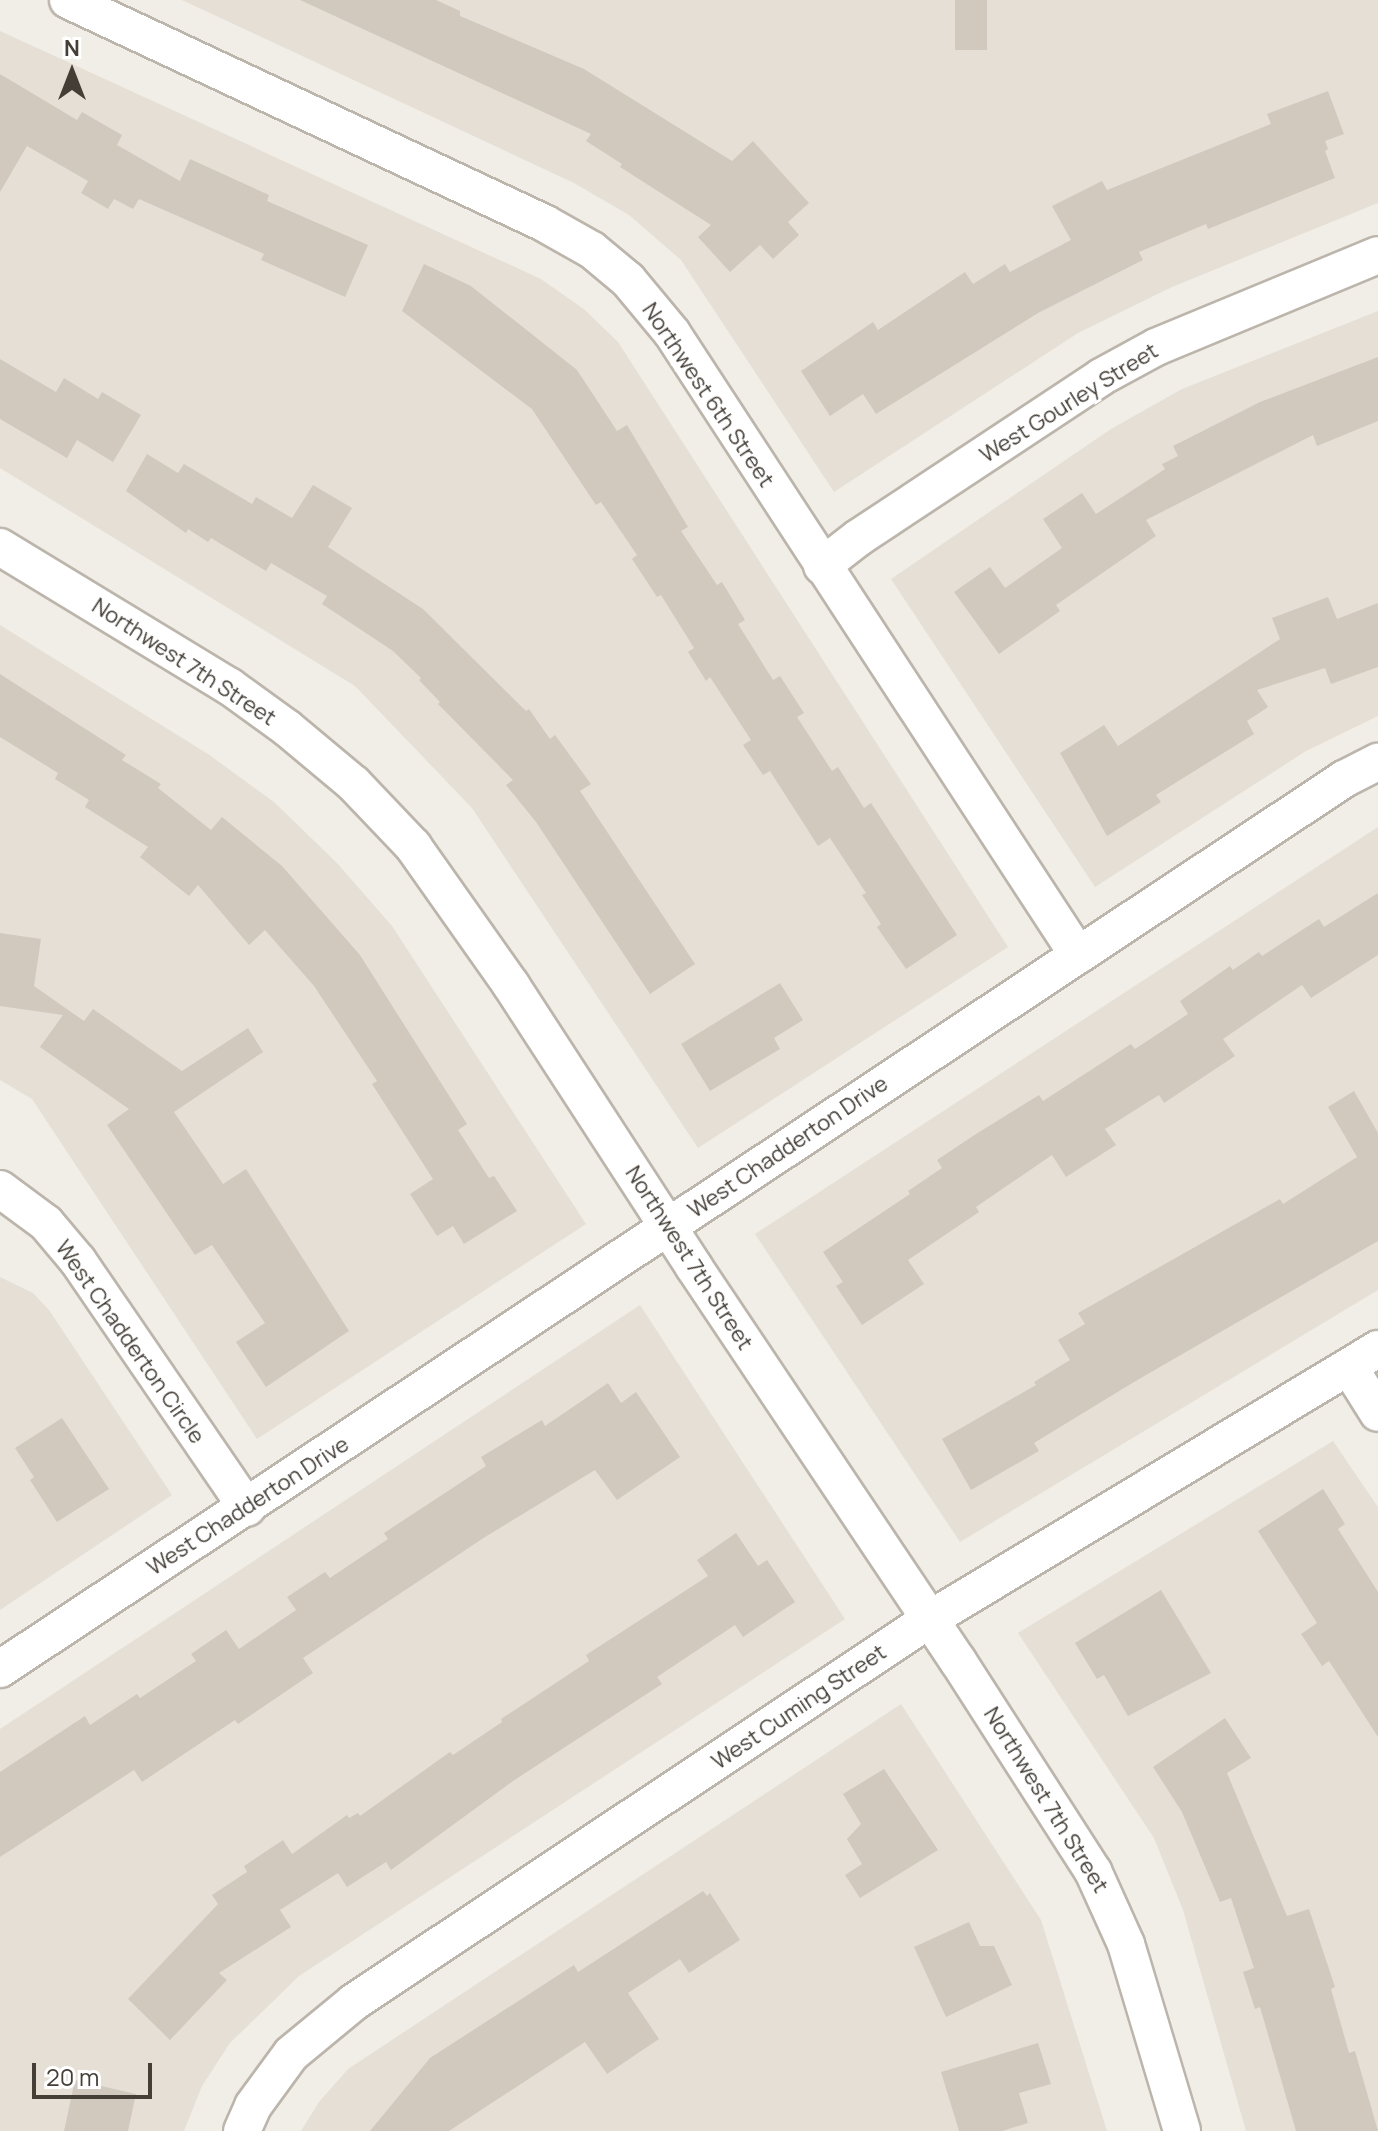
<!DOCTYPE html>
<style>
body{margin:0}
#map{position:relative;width:1378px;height:2131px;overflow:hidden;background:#f1eee7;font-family:Manrope,sans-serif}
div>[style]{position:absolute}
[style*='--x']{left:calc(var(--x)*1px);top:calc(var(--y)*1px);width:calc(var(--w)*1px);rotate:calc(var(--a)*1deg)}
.residential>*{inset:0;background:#e5dfd6}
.building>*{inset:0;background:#d2c9be;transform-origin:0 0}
.roads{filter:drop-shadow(2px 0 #bcb5ab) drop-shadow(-2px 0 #bcb5ab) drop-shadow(0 2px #bcb5ab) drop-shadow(0 -2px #bcb5ab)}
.minor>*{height:36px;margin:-18px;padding:0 18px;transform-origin:18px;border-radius:18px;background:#fff}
span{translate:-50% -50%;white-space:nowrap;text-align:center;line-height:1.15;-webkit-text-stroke:6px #fff;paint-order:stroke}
.street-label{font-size:22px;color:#443e37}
.north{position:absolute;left:32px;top:32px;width:80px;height:80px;-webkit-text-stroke:6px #fff;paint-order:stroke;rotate:0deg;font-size:22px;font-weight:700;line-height:32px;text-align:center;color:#443e37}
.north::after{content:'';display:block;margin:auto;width:28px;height:36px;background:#443e37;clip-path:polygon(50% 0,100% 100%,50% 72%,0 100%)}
.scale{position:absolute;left:32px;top:2063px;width:120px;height:36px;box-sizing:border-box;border:4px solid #443e37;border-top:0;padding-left:10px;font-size:24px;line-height:28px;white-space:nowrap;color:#443e37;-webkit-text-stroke:6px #fff;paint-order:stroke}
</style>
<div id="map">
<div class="residential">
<div style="clip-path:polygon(182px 0,1378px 0,1378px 203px,1172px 287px,1078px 333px,834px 492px,681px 260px,629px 215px,574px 183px)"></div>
<div style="clip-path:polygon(0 31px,541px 279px,585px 310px,618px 342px,1008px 947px,698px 1148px,472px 808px,355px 686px,0 468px)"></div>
<div style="clip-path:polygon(1378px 311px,1378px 716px,1306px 751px,1095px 887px,891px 579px,1111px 429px,1182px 389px)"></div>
<div style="clip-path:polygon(0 625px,208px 754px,274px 802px,337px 863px,392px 926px,586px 1224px,257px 1439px,32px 1099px,0 1080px)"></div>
<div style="clip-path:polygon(1378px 827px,1378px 1290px,960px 1542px,755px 1234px)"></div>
<div style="clip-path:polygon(0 1277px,33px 1293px,49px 1310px,172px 1495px,0 1610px)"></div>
<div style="clip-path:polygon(640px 1305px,845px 1619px,299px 1976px,230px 2043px,202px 2086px,184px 2131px,0 2131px,0 1729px)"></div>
<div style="clip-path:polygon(1333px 1441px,1378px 1507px,1378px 2131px,1246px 2131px,1183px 1910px,1154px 1838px,1018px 1633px)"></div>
<div style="clip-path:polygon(901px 1704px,1041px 1920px,1107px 2131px,301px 2131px,319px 2102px,348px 2069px)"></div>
</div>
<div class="building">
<div style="clip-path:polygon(300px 0,436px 0,460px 11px,460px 16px,584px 69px,732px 161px,753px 141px,809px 203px,788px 222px,799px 235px,773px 259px,760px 245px,730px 272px,698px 237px,711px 225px,620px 167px,622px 164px,586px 141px,591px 134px)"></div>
<div style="left:955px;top:0;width:32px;height:50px"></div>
<div style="clip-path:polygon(0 74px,77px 120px,82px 112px,122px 135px,117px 145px,180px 181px,190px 159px,269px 195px,267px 201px,368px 245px,345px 297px,261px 260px,264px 254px,139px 199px,133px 209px,114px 199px,108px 209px,81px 193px,88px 181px,27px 146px,0 192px)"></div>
<div style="clip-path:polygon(1328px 91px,1344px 134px,1325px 141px,1328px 149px,1325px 151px,1335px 178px,1208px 229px,1206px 224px,1139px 252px,1143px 260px,1038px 313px,876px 414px,863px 394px,830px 416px,801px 371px,873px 322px,878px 330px,965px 272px,973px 284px,1005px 264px,1010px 272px,1071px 240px,1052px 206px,1102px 181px,1107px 190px,1271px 124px,1267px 114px)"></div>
<div style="clip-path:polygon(424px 264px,471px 286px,577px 370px,617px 431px,627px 425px,688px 527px,681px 531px,717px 585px,722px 582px,745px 620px,738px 624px,773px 680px,780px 676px,804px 713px,797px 717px,832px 771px,838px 767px,864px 808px,871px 803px,957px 935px,906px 969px,877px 927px,881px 924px,862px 895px,866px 893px,830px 838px,818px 846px,770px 771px,763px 775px,743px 745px,751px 740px,710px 677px,706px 681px,688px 652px,694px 648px,661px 595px,657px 597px,632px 559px,637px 555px,601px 502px,596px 505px,532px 409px,402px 311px)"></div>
<div style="clip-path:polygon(1378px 357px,1378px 421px,1317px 446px,1313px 435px,1146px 520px,1156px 536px,1056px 605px,1060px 611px,999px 654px,954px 592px,990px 567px,1005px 588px,1062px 548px,1043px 519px,1082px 493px,1096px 514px,1165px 469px,1162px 464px,1178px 456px,1173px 446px,1260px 402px)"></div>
<div style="clip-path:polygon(0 359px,56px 392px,64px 378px,98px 399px,102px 392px,141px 415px,113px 462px,77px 440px,67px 458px,0 419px)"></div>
<div style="clip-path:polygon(147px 454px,178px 473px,184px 464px,252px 504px,256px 497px,292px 518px,313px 485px,352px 508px,328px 547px,423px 609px,526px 711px,529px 709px,550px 739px,555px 735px,591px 784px,580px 791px,695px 964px,650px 994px,536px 822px,506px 785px,513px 780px,438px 704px,440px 702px,419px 680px,421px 678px,393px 651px,322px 604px,327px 596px,271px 563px,266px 571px,211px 538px,208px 542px,188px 529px,186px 533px,126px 491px)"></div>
<div style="clip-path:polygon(1328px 597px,1337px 619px,1378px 603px,1378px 667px,1331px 684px,1325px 668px,1257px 690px,1268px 707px,1247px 721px,1254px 734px,1156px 795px,1161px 802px,1107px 836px,1060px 753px,1104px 725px,1118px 746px,1280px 639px,1272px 618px)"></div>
<div style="clip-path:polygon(0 674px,126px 755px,122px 760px,161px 784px,158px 788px,211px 830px,222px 817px,282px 866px,360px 955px,467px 1124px,458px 1130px,489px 1178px,494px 1176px,517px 1211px,464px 1244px,453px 1226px,437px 1236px,410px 1194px,433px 1179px,372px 1084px,377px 1081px,314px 986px,265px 930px,249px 945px,198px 885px,189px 896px,140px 857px,148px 847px,85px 807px,89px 800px,55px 779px,58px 773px,0 737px)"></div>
<div style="clip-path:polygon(1378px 893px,1378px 955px,1311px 998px,1302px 985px,1223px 1039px,1235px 1056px,1164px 1103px,1159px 1095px,1105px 1129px,1116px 1145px,1066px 1177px,1052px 1155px,976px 1207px,979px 1212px,908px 1260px,924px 1284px,862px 1325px,836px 1286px,843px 1282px,823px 1252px,910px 1194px,908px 1191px,942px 1168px,937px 1160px,976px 1134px,1039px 1095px,1043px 1101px,1131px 1044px,1135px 1049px,1188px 1014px,1180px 1001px,1230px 966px,1233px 970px,1259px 952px,1262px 956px,1319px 919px,1324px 927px)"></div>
<div style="clip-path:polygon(0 933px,41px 939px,34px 986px,84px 1021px,93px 1009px,182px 1071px,248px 1028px,263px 1052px,174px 1112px,223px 1184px,246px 1169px,349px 1331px,266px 1387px,236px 1342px,265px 1323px,212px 1245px,195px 1255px,107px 1125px,129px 1109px,40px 1047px,63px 1015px,0 1006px)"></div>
<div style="clip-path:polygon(780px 983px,803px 1020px,774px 1038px,780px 1049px,710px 1091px,681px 1044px)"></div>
<div style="clip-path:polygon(1354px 1091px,1378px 1133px,1378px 1241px,1134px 1382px,1034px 1443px,1039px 1451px,971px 1490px,942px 1439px,1036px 1385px,1034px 1382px,1070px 1360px,1058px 1340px,1085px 1324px,1078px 1313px,1280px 1199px,1283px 1204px,1357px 1157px,1328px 1107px)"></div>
<div style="clip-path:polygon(608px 1383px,621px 1403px,636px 1392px,680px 1457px,617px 1500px,595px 1470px,485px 1537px,303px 1658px,313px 1673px,238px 1724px,235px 1720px,142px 1782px,134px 1770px,0 1857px,0 1772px,85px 1716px,90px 1725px,137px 1694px,140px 1698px,196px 1661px,191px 1654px,226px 1630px,239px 1649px,296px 1610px,287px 1597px,325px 1572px,330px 1578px,388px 1539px,384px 1533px,486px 1466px,481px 1457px,542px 1420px,545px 1426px)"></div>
<div style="clip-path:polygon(62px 1418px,109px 1489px,57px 1522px,30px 1480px,34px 1477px,15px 1448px)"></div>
<div style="clip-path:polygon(1323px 1489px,1345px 1524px,1338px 1529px,1378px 1592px,1378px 1737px,1329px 1661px,1322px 1666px,1301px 1634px,1317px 1623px,1258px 1531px)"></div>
<div style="clip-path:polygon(736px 1533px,758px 1566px,767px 1560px,795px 1602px,743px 1637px,735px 1625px,657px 1677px,662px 1684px,516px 1779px,391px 1870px,386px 1862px,347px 1887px,338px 1873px,280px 1910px,291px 1927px,219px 1973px,227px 1980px,170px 2040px,128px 1999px,218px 1904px,212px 1895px,247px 1872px,244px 1866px,283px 1840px,292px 1854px,347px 1815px,349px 1818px,358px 1813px,360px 1816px,450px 1752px,453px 1755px,502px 1722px,501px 1719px,589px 1661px,586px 1655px,708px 1576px,697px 1560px)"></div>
<div style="clip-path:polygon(1161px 1590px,1211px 1673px,1128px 1716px,1104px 1675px,1097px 1679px,1075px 1643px)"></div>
<div style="clip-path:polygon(1225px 1718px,1251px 1758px,1227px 1773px,1287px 1916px,1309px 1909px,1335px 1987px,1331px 1989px,1349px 2053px,1355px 2051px,1378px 2131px,1296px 2131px,1260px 2007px,1255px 2009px,1243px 1972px,1254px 1968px,1231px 1898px,1220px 1902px,1182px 1812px,1153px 1767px)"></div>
<div style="clip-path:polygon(884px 1769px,938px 1850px,860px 1898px,845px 1875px,862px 1864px,847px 1839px,861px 1824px,843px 1794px)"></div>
<div style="clip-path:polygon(703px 1891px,707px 1896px,710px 1893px,740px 1940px,689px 1973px,680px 1959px,628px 1993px,659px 2039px,607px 2074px,585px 2042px,449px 2131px,370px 2131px,430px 2058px,574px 1965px,578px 1972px)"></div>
<div style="clip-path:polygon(969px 1922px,980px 1946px,994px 1946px,1012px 1985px,946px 2017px,914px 1947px)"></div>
<div style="clip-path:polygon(1038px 2043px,1051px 2084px,1019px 2093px,1028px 2123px,1002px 2131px,959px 2131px,941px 2072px)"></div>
<div style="clip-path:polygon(75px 2080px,136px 2094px,128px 2131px,64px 2131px)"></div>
</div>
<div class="roads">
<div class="minor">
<div style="--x:68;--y:0;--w:526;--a:25.1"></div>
<div style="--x:544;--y:223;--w:55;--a:29.4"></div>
<div style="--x:592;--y:250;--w:47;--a:39.8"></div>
<div style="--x:628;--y:280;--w:69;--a:50.3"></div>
<div style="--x:672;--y:333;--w:743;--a:56.87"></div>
<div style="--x:0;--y:547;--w:268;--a:31.3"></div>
<div style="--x:229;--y:686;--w:72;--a:35.9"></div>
<div style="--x:287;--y:728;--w:87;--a:39.9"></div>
<div style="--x:354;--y:784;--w:86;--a:46.4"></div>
<div style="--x:413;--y:846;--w:170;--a:54.8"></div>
<div style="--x:511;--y:985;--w:336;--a:57"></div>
<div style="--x:694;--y:1267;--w:474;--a:56.2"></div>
<div style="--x:958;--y:1661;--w:250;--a:57.3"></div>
<div style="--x:1093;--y:1871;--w:80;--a:65.7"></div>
<div style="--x:1126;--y:1944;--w:195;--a:73.3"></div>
<div style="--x:822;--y:566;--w:46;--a:-37.9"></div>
<div style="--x:858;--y:538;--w:291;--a:-33.5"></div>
<div style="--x:1101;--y:377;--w:63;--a:-28.6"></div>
<div style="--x:1156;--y:347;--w:240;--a:-22.5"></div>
<div style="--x:0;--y:1189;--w:57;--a:36.5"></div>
<div style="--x:46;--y:1223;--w:50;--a:49.9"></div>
<div style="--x:78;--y:1261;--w:299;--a:55.6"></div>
<div style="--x:1349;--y:1367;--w:54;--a:57.8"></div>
<div style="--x:0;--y:1669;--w:1612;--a:-33.51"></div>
<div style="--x:1344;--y:779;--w:38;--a:-27"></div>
<div style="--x:242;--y:2131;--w:27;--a:-66"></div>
<div style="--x:253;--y:2106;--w:64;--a:-53.8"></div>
<div style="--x:291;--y:2054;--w:82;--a:-39.5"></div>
<div style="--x:354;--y:2002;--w:692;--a:-33.62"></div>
<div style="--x:930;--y:1619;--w:523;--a:-31.08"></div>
</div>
</div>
<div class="street-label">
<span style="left:708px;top:395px;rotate:56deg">Northwest 6th Street</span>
<span style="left:1069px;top:403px;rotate:-32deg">West Gourley Street</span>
<span style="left:184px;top:662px;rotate:33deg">Northwest 7th Street</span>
<span style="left:788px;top:1147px;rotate:-34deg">West Chadderton Drive</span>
<span style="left:689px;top:1258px;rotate:57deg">Northwest 7th Street</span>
<span style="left:130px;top:1342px;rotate:55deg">West Chadderton Circle</span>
<span style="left:248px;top:1506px;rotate:-33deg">West Chadderton Drive</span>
<span style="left:799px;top:1707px;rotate:-34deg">West Cuming Street</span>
<span style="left:1046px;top:1800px;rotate:58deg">Northwest 7th Street</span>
</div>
<div class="north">N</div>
<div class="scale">20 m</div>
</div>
